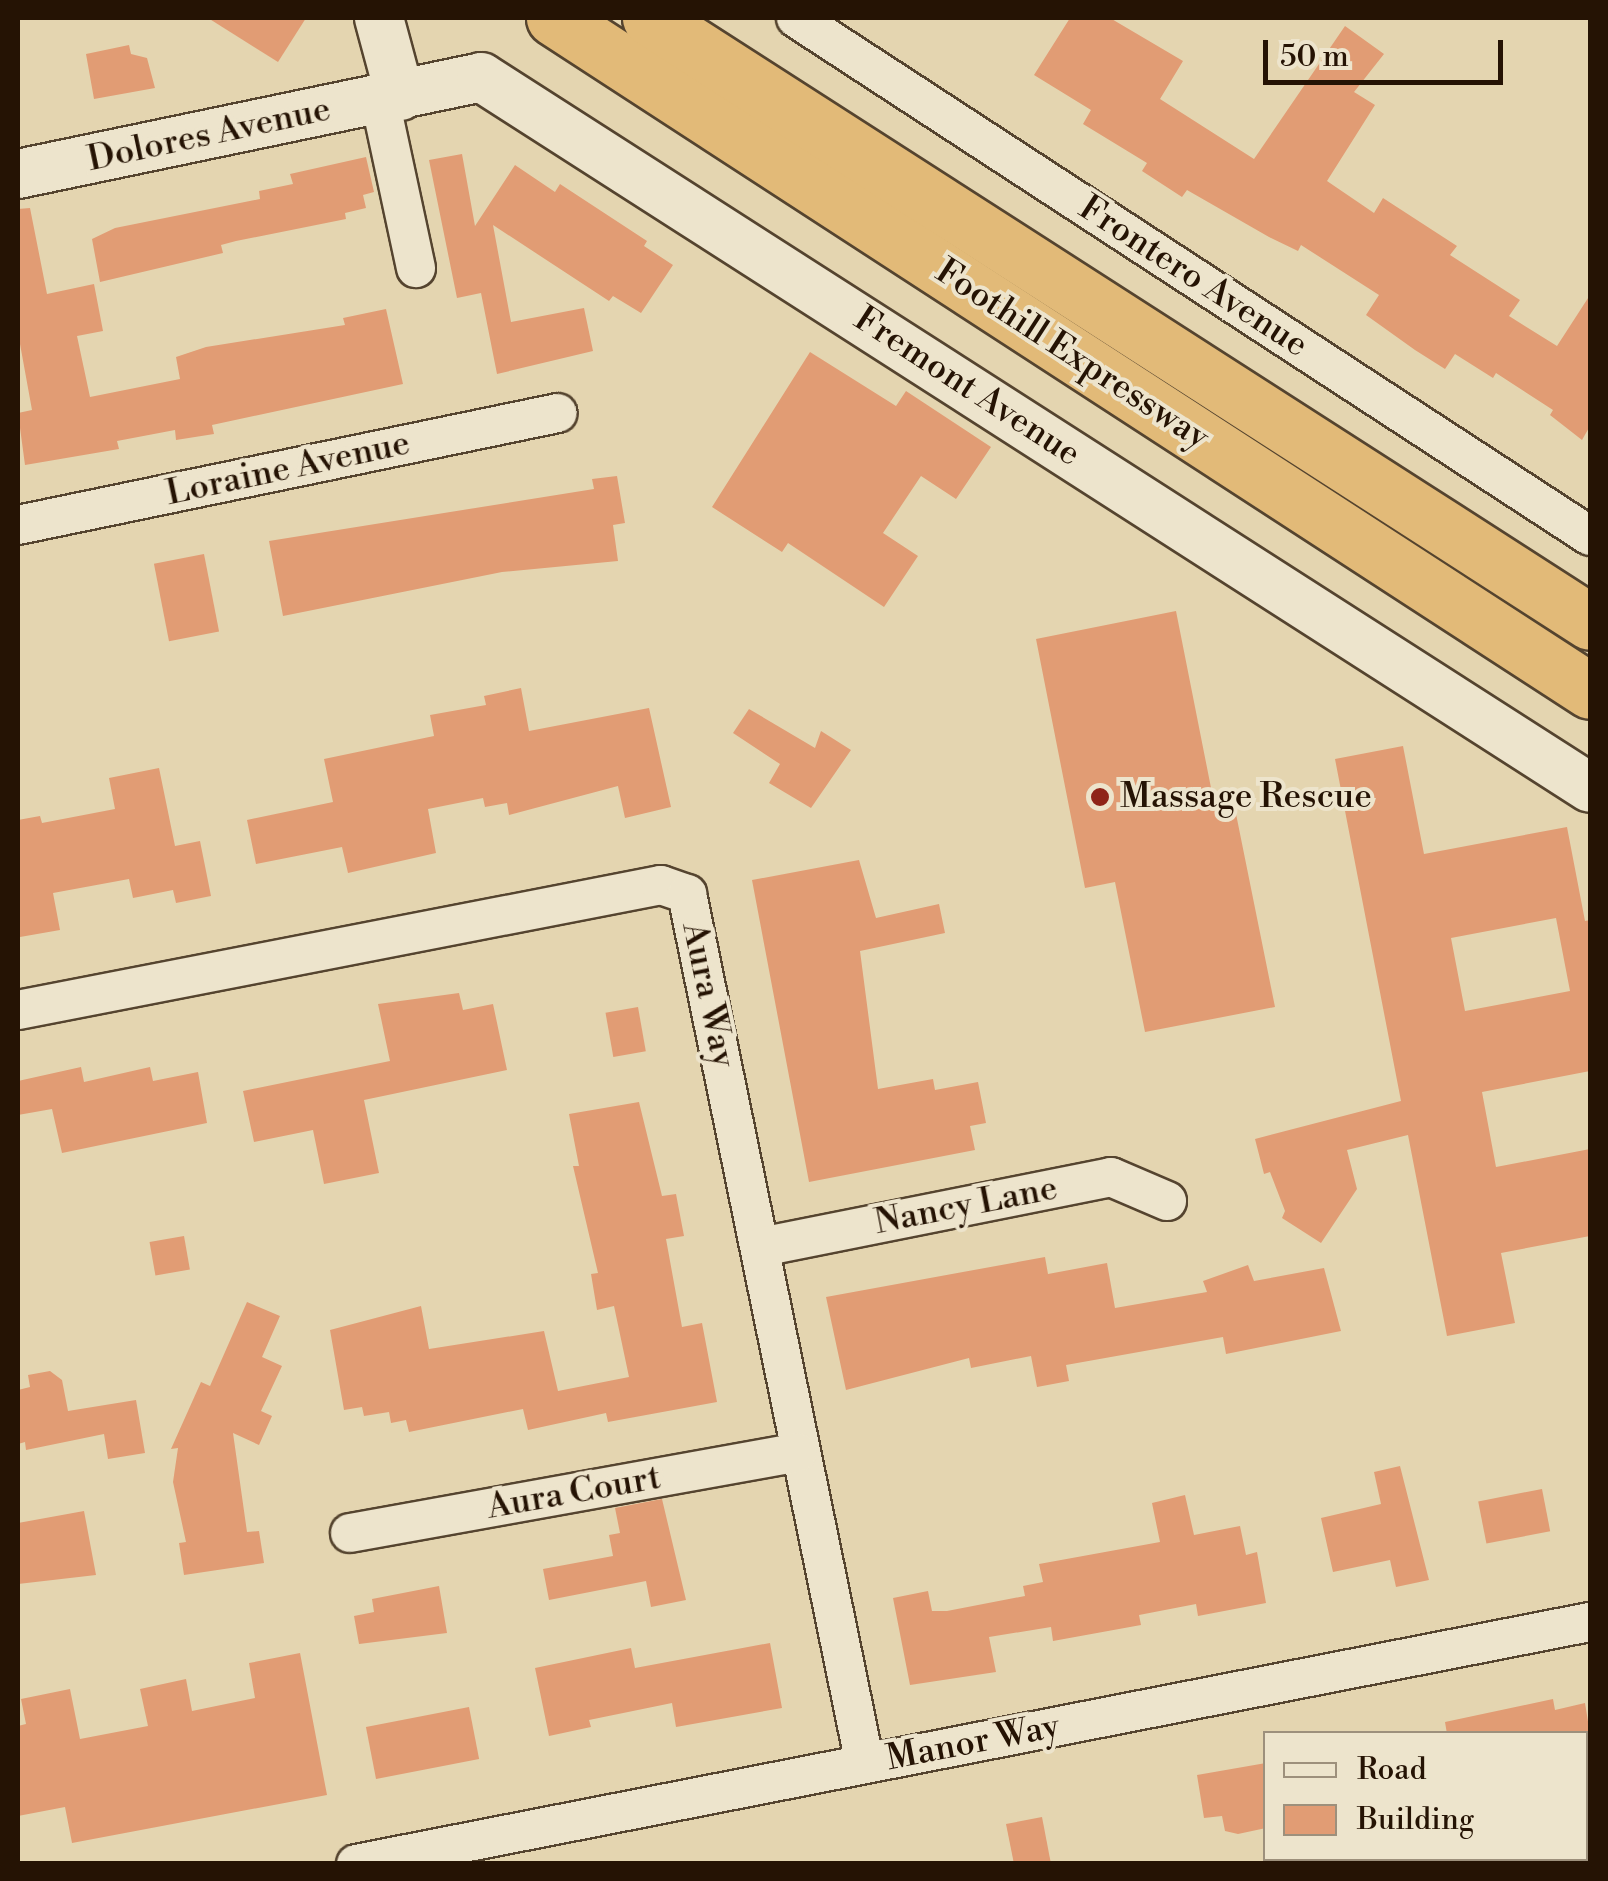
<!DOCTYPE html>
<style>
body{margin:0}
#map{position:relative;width:1608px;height:1881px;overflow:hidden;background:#e4d5b0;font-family:"Libre Bodoni",serif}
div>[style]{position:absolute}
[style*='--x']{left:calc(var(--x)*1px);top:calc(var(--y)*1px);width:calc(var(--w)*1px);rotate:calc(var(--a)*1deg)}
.building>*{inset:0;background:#e19c74;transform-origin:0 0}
.roads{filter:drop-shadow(2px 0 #55442f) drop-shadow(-2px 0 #55442f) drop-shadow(0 2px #55442f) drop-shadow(0 -2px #55442f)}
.minor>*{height:38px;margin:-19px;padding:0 19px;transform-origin:19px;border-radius:19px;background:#ede4cc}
.tertiary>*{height:48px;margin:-24px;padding:0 24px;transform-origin:24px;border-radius:24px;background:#ede4cc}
.trunk>*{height:55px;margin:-27.5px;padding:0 27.5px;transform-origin:27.5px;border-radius:27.5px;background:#e2ba78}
.dots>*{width:28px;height:28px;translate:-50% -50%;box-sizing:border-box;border:5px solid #ede4cc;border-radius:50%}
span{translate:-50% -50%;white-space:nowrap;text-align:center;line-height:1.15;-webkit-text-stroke:8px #ede4cc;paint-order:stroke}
.street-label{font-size:35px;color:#251304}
.poi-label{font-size:35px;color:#251304}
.left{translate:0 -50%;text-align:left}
.frame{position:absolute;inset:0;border:20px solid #251304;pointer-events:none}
.legend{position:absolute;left:1263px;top:1731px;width:325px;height:130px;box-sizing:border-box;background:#ede4cc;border:2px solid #9d907c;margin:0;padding:12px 18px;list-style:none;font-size:30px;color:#251304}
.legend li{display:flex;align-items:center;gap:20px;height:50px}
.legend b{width:50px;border:2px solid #9d907c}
.scale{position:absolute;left:1263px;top:40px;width:240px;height:45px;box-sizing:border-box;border:5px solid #251304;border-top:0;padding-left:12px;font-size:30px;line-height:35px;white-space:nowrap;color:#251304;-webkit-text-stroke:8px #ede4cc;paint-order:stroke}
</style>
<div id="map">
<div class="building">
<div style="clip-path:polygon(208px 18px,306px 18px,278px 62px)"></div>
<div style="clip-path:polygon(1070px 18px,1110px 18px,1183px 61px,1160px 99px,1254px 159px,1345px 26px,1384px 54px,1354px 92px,1375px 105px,1327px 181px,1374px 213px,1383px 198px,1457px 246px,1450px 255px,1520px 300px,1509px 316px,1557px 346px,1590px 295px,1590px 426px,1582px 440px,1550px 415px,1553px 410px,1496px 373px,1493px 378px,1455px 354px,1445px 369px,1415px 350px,1366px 315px,1379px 295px,1301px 245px,1298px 251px,1269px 237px,1187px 190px,1182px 197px,1142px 171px,1147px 163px,1083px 124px,1091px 110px,1034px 75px)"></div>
<div style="clip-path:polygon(129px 45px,131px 54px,147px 58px,155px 88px,94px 99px,86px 54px)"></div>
<div style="clip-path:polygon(462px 154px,475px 226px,515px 165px,555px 192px,560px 184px,647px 241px,644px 246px,673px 265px,641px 313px,613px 296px,609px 301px,493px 225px,511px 322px,584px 308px,593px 351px,497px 374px,481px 293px,457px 298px,429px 160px)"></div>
<div style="clip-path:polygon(366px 157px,374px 192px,363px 195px,366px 208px,345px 213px,346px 219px,236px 241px,221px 245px,223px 253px,100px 282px,92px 239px,115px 228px,260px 199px,259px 191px,293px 184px,290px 174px)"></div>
<div style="clip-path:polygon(30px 208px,47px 294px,94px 284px,103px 331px,77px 336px,90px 397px,180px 379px,176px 357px,206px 347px,345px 325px,343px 318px,386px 309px,403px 384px,212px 425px,214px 434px,176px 440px,175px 430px,117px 441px,119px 449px,25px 465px,18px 413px,32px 410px,18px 333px,18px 209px)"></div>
<div style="clip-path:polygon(810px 352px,896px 406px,906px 391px,991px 447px,956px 499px,921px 476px,883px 533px,918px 556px,884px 607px,788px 543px,782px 552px,712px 507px)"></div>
<div style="clip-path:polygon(617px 476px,625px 523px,613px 525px,618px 561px,502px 572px,283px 616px,269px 541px,594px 489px,592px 479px)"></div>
<div style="left:204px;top:554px;width:79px;height:51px;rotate:79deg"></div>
<div style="clip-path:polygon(1176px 611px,1215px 808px,1234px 804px,1275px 1007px,1145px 1032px,1115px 882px,1085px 888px,1036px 639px)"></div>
<div style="clip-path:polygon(521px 688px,529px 731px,649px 708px,671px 807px,625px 818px,618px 786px,509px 815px,507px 803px,485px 807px,483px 798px,428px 809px,436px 853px,348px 873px,342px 847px,256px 864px,247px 820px,333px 802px,324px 759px,434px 736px,430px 715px,486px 705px,484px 696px)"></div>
<div style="clip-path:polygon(749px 709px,815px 748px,821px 731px,851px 750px,811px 808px,769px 783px,780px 764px,733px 733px)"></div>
<div style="clip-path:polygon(evenodd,1403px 746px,1424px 854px,1567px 827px,1585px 921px,1590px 920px,1590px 1071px,1482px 1092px,1496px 1167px,1590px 1149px,1590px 1236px,1501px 1253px,1515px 1323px,1447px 1336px,1408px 1135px,1347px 1150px,1357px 1189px,1321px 1243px,1282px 1218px,1285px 1211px,1270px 1172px,1264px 1174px,1255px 1139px,1401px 1101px,1335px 759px,1403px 746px,1556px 918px,1570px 991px,1465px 1011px,1451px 938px,1556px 918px)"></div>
<div style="clip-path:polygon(159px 768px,175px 846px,200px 841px,211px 896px,176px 903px,173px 890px,133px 898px,129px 879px,53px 893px,60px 930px,20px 937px,18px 820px,40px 816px,42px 823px,115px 809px,109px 778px)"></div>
<div style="clip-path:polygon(859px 860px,876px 918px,939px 904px,945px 933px,860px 951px,878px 1089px,933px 1079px,935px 1090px,978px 1082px,986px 1123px,970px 1126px,975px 1150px,809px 1182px,752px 880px)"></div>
<div style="clip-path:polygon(459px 993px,463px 1010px,493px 1004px,507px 1070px,364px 1100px,379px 1173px,324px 1184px,313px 1130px,254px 1142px,243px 1091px,390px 1061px,378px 1004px)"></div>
<div style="left:638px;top:1007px;width:45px;height:33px;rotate:80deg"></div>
<div style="clip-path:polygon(81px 1067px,84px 1082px,150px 1067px,153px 1081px,198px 1072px,207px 1123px,62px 1153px,52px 1109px,18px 1115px,18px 1081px)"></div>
<div style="clip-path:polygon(639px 1102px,662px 1196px,676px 1194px,684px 1236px,666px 1239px,682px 1327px,702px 1323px,717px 1402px,608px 1422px,606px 1413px,528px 1430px,523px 1409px,409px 1432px,406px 1420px,391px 1423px,389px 1412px,364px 1416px,362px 1407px,344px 1410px,330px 1330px,421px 1306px,429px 1349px,544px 1331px,558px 1391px,629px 1377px,614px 1306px,597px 1310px,591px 1274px,598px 1273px,573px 1166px,579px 1166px,569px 1114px)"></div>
<div style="left:184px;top:1236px;width:34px;height:35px;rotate:80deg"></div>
<div style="clip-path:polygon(1045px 1257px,1048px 1274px,1107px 1263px,1115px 1308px,1207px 1292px,1203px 1281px,1248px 1265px,1254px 1281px,1324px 1268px,1341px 1331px,1226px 1354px,1223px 1337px,1066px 1365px,1069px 1381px,1037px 1387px,1031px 1356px,971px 1368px,969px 1358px,846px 1390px,826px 1297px)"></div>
<div style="clip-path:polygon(247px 1302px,280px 1316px,262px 1357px,282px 1366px,261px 1411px,272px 1416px,259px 1445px,233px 1433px,247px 1532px,259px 1531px,264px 1563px,184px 1575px,179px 1543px,186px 1542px,173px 1482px,178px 1448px,171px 1449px,201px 1382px,210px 1386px)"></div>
<div style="clip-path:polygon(50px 1371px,62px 1380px,68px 1411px,136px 1400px,145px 1453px,108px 1459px,104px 1434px,26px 1450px,25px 1442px,18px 1444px,18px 1390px,30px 1387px,28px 1375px)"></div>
<div style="clip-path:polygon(1400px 1466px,1429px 1580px,1396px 1587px,1390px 1560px,1333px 1572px,1321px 1518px,1381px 1504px,1374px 1472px)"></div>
<div style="left:1542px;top:1489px;width:43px;height:65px;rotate:79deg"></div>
<div style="clip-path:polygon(1185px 1495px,1194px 1535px,1240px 1526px,1246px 1555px,1257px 1552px,1266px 1603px,1198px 1616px,1196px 1604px,1139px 1615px,1141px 1625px,1053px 1641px,1051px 1627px,989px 1637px,996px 1672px,910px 1685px,893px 1598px,928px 1591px,932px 1611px,947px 1611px,1025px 1596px,1023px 1586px,1043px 1582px,1039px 1564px,1160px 1542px,1152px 1503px)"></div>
<div style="clip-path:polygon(662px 1499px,686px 1600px,651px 1607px,646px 1581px,549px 1600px,543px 1569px,613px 1556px,609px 1535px,620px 1533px,615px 1508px)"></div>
<div style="clip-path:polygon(84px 1511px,96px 1575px,18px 1584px,18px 1523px)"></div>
<div style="clip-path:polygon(439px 1586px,447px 1633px,359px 1644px,354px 1616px,374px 1612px,372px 1599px)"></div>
<div style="clip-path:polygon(770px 1643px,782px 1708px,676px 1727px,672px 1703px,589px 1720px,591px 1727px,549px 1736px,535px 1668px,631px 1648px,635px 1668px)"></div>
<div style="clip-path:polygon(300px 1653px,327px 1795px,72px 1843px,65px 1807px,18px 1816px,18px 1726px,26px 1724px,21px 1699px,70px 1689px,80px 1739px,148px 1726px,140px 1689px,186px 1679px,192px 1711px,255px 1698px,249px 1663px)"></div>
<div style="clip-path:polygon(1553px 1699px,1555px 1710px,1585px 1703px,1590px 1734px,1447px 1734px,1445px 1722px)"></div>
<div style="left:469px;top:1707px;width:53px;height:105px;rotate:79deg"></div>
<div style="clip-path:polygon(1266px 1763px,1266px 1828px,1238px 1834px,1225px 1831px,1222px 1816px,1204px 1818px,1197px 1775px)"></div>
<div style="clip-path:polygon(1042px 1817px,1051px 1864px,1014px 1864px,1006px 1824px)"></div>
</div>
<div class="roads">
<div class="minor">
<div style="--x:796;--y:18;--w:948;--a:33.12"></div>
<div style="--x:380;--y:100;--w:172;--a:77.9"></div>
<div style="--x:18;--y:525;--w:551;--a:-11.72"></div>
<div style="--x:18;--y:1010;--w:655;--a:-11"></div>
<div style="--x:661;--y:885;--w:28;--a:19"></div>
<div style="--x:687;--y:894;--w:888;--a:78.44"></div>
<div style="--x:761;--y:1247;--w:357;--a:-11.3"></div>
<div style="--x:1111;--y:1177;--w:61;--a:23.2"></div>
<div style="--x:350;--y:1533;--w:455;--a:-10.2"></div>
<div style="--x:356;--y:1864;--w:1258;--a:-11.1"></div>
</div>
<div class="tertiary">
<div style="--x:379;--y:18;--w:81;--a:74.9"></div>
<div style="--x:18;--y:174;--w:473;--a:-11.8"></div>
<div style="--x:481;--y:77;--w:1317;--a:32.66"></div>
</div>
<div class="trunk">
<div style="--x:554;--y:18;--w:1235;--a:33.01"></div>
<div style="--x:650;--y:18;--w:1117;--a:32.72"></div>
</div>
</div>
<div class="dots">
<div style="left:1100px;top:797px;background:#8f2418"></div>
</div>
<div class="street-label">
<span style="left:209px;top:135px;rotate:-12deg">Dolores Avenue</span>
<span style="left:1193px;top:277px;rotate:33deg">Frontero Avenue</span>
<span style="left:1072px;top:355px;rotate:33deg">Foothill Expressway</span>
<span style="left:967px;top:387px;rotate:33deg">Fremont Avenue</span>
<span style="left:288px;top:469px;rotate:-12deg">Loraine Avenue</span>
<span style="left:708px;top:995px;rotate:78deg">Aura Way</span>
<span style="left:966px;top:1206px;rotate:-11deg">Nancy Lane</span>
<span style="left:574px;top:1493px;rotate:-10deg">Aura Court</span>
<span style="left:973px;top:1743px;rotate:-11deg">Manor Way</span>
</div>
<div class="poi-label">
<span class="left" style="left:1120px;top:797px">Massage Rescue</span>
</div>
<div class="frame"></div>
<ul class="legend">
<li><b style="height:12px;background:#ede4cc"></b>Road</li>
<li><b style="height:28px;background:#e19c74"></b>Building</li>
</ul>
<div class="scale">50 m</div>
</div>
